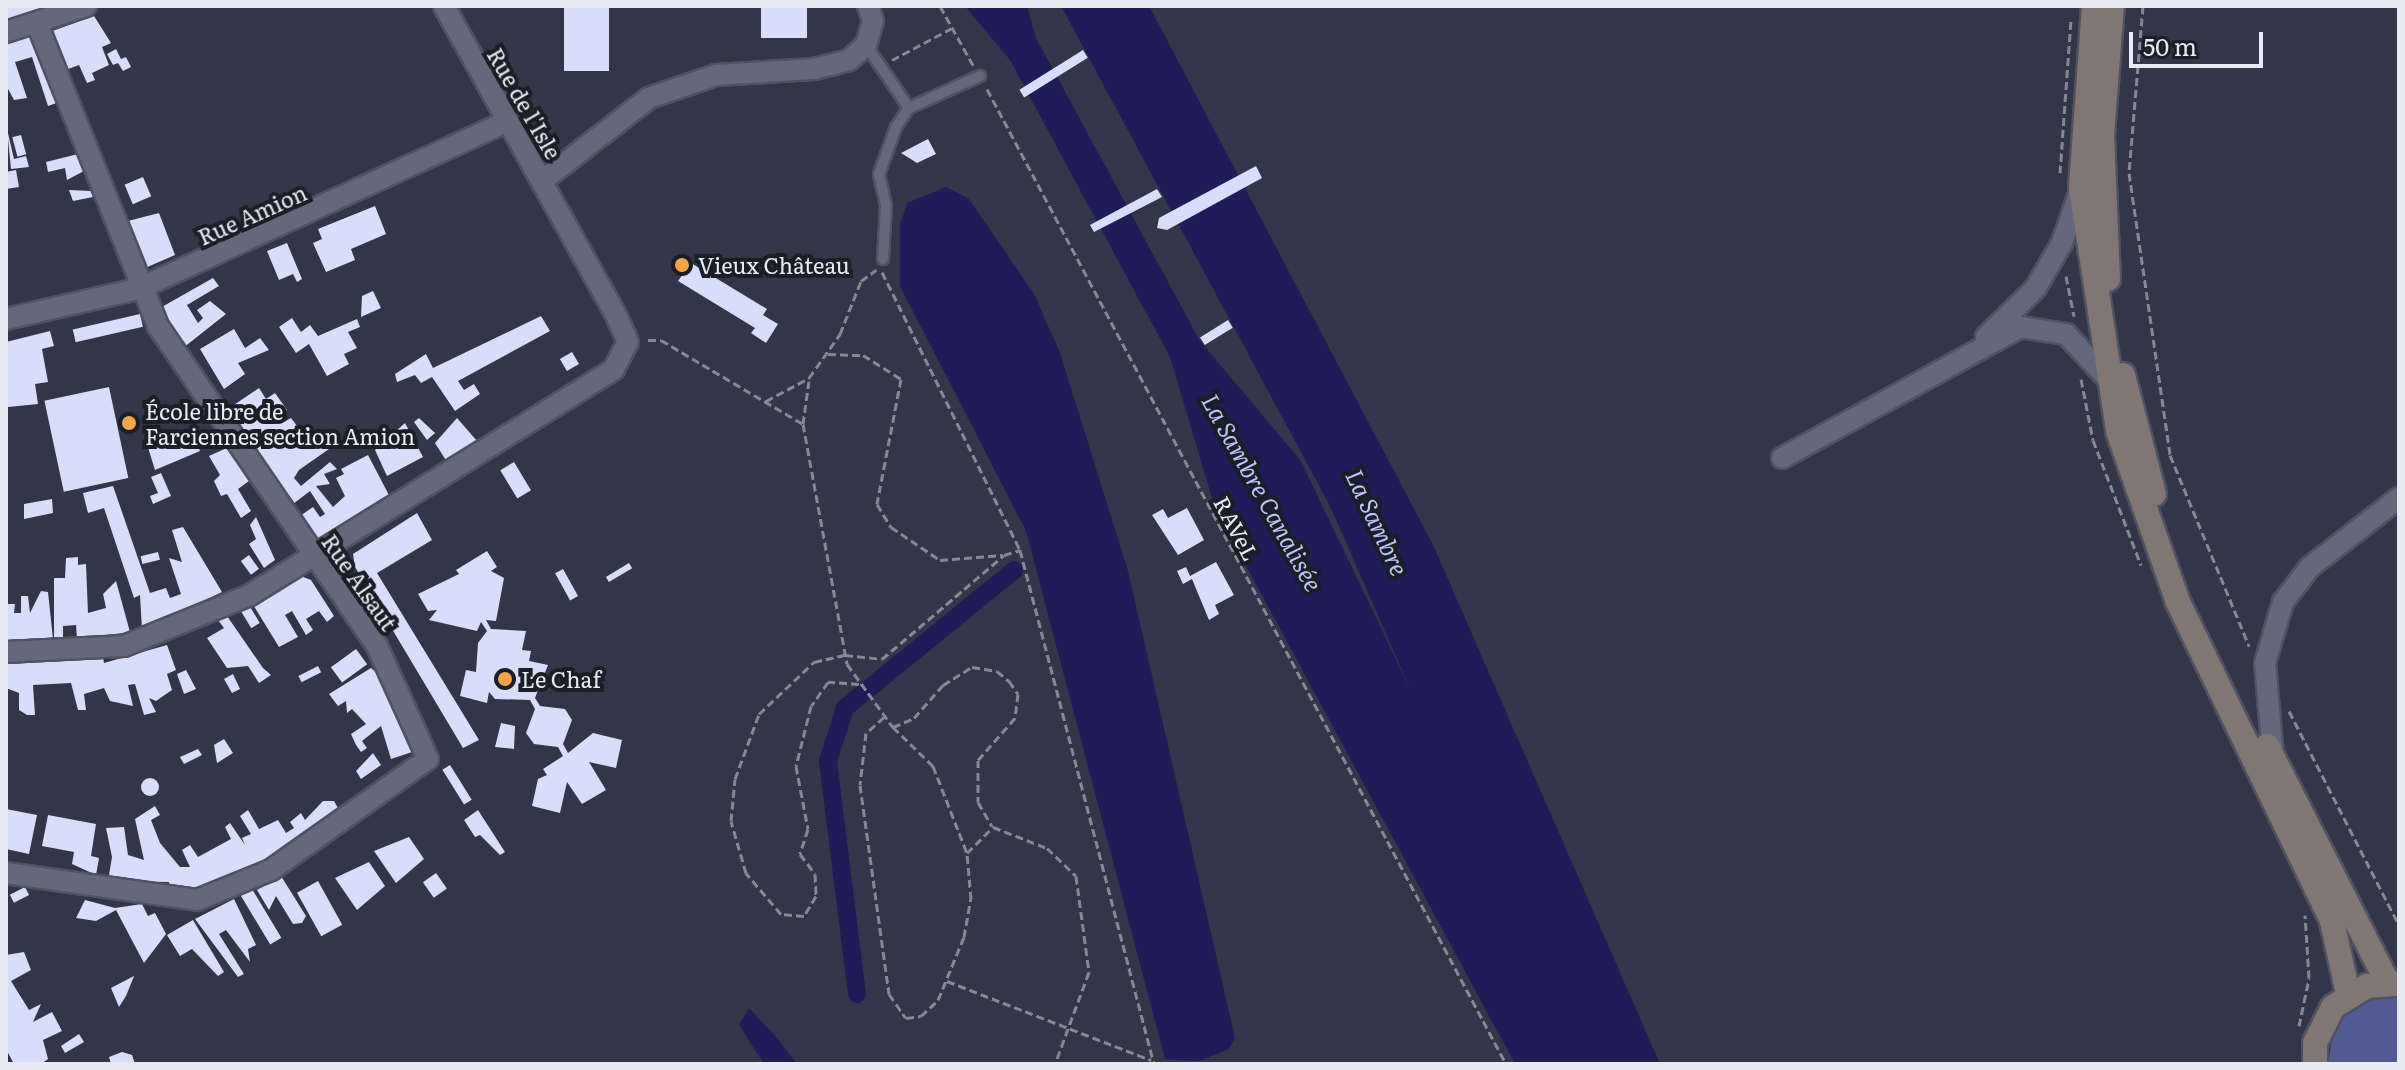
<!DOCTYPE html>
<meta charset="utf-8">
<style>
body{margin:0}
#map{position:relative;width:2405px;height:1070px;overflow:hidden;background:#333548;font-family:Literata,serif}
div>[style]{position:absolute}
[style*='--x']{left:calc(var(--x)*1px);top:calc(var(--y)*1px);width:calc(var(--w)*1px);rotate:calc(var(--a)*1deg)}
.green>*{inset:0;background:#535992}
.water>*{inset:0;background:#1e1d58}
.canal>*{height:18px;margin:-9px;padding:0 9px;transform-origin:9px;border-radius:9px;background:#1e1d58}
.building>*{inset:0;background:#d8ddfb;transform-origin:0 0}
.round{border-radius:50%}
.path>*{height:3px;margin-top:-1.5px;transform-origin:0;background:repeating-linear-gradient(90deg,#868897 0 8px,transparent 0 12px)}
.roads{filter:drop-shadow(2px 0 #505262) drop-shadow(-2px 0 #505262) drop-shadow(0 2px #505262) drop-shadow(0 -2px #505262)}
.service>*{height:10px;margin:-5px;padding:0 5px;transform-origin:5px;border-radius:5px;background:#64687d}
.minor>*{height:20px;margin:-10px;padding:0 10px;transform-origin:10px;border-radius:10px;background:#64687d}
.secondary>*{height:24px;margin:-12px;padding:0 12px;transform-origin:12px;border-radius:12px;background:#827674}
.dots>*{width:22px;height:22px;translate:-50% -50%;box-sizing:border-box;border:4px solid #1c1e26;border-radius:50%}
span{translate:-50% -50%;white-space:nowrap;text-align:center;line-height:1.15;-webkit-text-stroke:8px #1c1e26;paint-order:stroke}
.street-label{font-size:22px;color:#e8eaf6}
.poi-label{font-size:22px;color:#e8eaf6}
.left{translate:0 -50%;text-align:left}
.water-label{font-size:24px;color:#bac3fb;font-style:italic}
.frame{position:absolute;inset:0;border:8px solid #e8eaf6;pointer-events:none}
.scale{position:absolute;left:2129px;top:32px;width:134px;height:36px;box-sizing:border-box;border:4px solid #e8eaf6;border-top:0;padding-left:10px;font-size:24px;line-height:28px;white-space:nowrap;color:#e8eaf6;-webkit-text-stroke:6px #1c1e26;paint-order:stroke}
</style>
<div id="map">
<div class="green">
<div style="clip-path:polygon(2381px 996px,2399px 997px,2399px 1064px,2328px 1064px,2334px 1027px,2346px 1012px)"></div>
</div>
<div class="water">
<div style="clip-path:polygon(965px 6px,1027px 6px,1036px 38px,1200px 341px,1301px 461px,1412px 693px,1330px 506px,1061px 6px,1149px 6px,1433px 545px,1660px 1064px,1515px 1064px,1215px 508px,1170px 357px,1010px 60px)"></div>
<div style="clip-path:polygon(946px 187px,969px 199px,1034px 294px,1060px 353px,1128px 571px,1235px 1038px,1229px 1049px,1199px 1061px,1165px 1059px,1026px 531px,900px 286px,900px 225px,907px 203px)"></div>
<div style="clip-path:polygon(749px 1008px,776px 1037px,797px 1064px,764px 1064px,739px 1025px)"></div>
</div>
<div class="canal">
<div style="--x:857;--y:994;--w:235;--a:-97.1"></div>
<div style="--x:828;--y:761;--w:56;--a:-72.2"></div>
<div style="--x:845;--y:708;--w:218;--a:-39.2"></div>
</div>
<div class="building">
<div style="clip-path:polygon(52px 6px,53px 8px,6px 24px,6px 7px)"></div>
<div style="left:564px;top:6px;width:45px;height:65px"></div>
<div style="left:761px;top:6px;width:46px;height:32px"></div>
<div style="clip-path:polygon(94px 16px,111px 43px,102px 47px,109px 65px,92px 73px,95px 80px,87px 83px,79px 65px,60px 72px,47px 33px)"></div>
<div style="clip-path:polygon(36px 34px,62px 101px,48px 106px,32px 57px,15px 62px,27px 98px,14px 100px,6px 85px,6px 42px)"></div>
<div style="clip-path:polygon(116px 49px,121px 59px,126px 57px,131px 67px,123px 71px,118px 63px,113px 65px,107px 54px)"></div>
<div style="left:1083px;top:50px;width:9px;height:75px;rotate:58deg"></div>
<div style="clip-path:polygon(7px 129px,14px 159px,26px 156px,29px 167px,11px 169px)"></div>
<div style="left:21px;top:135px;width:20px;height:9px;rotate:75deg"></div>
<div style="clip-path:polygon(928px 139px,936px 154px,917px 163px,901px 153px)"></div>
<div style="clip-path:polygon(78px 154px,84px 171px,67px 180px,65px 168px,48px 172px,46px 162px)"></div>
<div style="clip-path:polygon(1256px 166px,1262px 178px,1167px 230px,1157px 228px,1159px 218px)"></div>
<div style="clip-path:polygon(16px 170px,19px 187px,6px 189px,6px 172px)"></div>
<div style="left:143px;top:177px;width:21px;height:20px;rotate:67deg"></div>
<div style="clip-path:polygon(1157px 189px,1162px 197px,1094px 232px,1090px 225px)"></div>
<div style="clip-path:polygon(69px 190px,91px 191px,93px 197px,73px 201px)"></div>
<div style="clip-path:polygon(375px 206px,386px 234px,351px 249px,355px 260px,326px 272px,313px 243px,322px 239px,318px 229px)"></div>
<div style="clip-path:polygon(159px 213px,175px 255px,136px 272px,122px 231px,130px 228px,128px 221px)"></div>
<div style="clip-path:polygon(287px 243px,302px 279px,297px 282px,293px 274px,279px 280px,267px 251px)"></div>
<div style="clip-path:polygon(691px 263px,767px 309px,763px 315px,778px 324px,766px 343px,751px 333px,755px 328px,678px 281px)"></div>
<div style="clip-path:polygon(213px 278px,219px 286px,187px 305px,198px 323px,203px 318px,197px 310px,210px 301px,226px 314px,183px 348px,160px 308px)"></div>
<div style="clip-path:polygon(373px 291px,381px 308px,361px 317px,362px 296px)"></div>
<div style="left:140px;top:314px;width:13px;height:69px;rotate:77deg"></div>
<div style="clip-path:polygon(541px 316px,550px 331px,458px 381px,464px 390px,474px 384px,480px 394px,455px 411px,432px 377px,421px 383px,415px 375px,397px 382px,395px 374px,426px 354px,433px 368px)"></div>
<div style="clip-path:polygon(292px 318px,301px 332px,310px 325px,318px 336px,357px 319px,360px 327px,348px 332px,357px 348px,344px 354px,349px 364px,327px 376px,309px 344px,296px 353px,279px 327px)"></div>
<div style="left:1228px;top:320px;width:9px;height:33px;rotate:58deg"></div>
<div style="clip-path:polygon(234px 329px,245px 348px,260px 338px,269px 350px,238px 363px,245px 374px,224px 389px,200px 349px)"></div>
<div style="clip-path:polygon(50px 331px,54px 346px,42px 349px,48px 382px,35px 384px,38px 404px,8px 407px,6px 342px)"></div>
<div style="left:572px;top:352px;width:14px;height:14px;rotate:60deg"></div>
<div style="left:109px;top:387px;width:93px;height:66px;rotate:78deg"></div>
<div style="clip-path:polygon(259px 388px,266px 399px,275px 393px,287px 410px,279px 415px,284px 422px,291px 418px,297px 426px,282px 441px,286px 437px,293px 447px,300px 443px,298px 431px,308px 425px,317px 446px,324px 442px,329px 449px,299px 470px,294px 478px,301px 486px,330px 462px,337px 469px,324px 474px,330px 484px,316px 486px,333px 507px,345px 496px,336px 478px,344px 474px,341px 469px,368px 455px,390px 497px,318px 543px,300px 516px,313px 507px,320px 517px,325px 514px,310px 491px,293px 504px,225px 411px)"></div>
<div style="clip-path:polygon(419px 418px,435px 433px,427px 440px,414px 422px)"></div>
<div style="clip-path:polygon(457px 418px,477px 441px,447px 462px,435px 443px)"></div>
<div style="clip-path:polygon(405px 423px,423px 457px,387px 476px,375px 450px)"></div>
<div style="clip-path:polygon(192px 432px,200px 451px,155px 470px,146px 441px)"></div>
<div style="clip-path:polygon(229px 447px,253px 478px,238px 489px,251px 511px,241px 518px,227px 494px,221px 496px,214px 481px,220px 475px,209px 456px)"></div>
<div style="left:514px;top:462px;width:33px;height:16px;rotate:59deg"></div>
<div style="clip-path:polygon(161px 473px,171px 496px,153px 504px,150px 496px,158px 493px,151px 477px)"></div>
<div style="clip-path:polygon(113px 486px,150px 593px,166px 588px,170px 598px,181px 594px,169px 558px,182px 562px,172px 530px,183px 527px,222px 592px,142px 630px,140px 595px,134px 598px,104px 508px,88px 513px,83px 493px)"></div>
<div style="clip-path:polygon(52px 499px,53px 513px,24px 519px,24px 504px)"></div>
<div style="clip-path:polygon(1187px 508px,1204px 540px,1178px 555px,1152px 515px,1163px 509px,1168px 518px)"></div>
<div style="clip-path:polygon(417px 513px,432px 540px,377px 573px,479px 740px,463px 748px,355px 567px,353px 554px)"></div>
<div style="clip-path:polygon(256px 517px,275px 560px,264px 568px,249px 544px,256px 539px,250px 525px)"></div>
<div style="clip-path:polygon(487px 551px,497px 567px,491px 571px,504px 578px,496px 621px,486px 620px,491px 629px,526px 631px,522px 650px,531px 651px,529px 661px,548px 665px,535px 698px,540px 706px,565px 709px,572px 720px,563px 744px,568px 753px,593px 733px,622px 740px,616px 768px,589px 762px,606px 790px,582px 804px,567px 782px,560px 813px,532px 806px,538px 779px,547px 775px,543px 769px,563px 756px,558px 747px,534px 744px,526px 733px,535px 709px,530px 700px,495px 699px,489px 692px,487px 703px,460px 696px,466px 670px,476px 672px,478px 643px,487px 631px,481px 622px,477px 631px,429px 620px,437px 610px,428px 611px,418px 594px,459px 574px,456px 570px)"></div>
<div style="left:158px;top:552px;width:8px;height:18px;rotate:76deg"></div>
<div style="left:249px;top:555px;width:17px;height:10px;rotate:54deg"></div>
<div style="clip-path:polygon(78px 557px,78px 565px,86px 564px,88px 613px,106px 608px,103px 594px,116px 581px,130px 632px,77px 639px,76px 625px,63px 626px,63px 637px,54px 637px,54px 578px,65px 578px,66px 558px)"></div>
<div style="clip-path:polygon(1216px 562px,1234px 595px,1215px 605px,1219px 614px,1209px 620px,1192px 579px,1183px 584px,1177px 571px,1186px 567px,1190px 576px)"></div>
<div style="left:629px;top:563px;width:6px;height:27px;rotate:59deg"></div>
<div style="left:563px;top:569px;width:31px;height:9px;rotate:61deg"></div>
<div style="clip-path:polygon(298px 575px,311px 580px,334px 616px,327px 622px,319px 611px,306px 619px,313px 630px,306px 635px,292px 611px,285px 615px,298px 637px,279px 647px,252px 603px)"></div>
<div style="clip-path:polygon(41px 591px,48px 592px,53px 639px,6px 640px,6px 604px,15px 604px,14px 613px,21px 613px,21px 596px,28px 596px,30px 613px)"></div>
<div style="left:249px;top:605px;width:21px;height:10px;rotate:59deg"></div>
<div style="clip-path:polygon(227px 616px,263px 668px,271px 675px,259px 683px,248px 666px,227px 668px,207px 638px,224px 628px,218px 620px)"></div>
<div style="clip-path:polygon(167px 645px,176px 670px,167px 674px,172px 690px,156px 701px,149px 698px,156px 712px,144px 715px,135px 684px,128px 685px,133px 706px,110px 701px,104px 688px,84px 694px,86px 710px,78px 710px,71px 683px,33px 685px,35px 715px,27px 715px,19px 710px,19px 693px,6px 688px,6px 663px,103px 657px,104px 663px)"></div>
<div style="left:356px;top:649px;width:19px;height:31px;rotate:54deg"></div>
<div style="left:318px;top:666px;width:7px;height:22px;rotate:63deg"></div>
<div style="clip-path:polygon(371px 668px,382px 678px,415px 751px,391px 759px,381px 726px,362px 741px,367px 748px,361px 752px,356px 745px,351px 734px,366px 724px,352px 709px,347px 713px,346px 701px,338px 706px,329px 694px)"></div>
<div style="clip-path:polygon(186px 670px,196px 689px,184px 694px,177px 674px)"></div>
<div style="clip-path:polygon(233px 674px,240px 689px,232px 693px,224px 679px)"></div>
<div style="clip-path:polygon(501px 723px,515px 726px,514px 749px,495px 747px)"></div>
<div style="clip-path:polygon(224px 739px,233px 753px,217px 763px,214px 745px)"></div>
<div style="clip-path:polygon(198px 749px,202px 755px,184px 764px,180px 757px)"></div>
<div style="clip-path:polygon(373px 753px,381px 765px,361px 779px,356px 771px)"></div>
<div style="left:450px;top:765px;width:41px;height:9px;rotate:58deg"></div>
<div class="round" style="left:141px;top:778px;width:18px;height:18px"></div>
<div style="clip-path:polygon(323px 801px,334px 801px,342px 815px,295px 848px,203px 893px,170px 890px,169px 882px,108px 881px,112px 857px,106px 828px,124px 827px,128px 855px,144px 860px,135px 819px,155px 806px,160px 815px,151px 820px,160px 843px,180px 867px,190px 867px,182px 850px,190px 845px,198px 857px,231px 839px,225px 827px,230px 823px,245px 845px,242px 838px,251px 834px,240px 816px,248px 810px,259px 829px,278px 820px,286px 833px,294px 828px,290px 822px,301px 813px,305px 820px)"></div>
<div style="clip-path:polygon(6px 809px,37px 815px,29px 854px,6px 849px)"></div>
<div style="clip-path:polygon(478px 810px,505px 852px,500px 855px,480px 835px,475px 837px,464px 820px)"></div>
<div style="clip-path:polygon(48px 815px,96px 824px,91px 856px,99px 858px,96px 875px,72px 864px,74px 852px,42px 846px)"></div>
<div style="clip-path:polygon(409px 837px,424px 859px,396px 883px,374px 851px)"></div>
<div style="clip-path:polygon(369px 862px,385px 886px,357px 910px,335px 878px)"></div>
<div style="left:436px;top:873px;width:19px;height:16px;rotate:55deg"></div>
<div style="clip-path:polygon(281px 876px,306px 916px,302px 923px,293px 924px,276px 896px,269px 910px,257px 890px)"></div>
<div style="left:318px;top:881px;width:50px;height:24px;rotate:61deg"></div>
<div style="left:25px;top:887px;width:9px;height:17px;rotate:63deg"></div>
<div style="left:252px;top:889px;width:57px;height:13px;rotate:59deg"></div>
<div style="clip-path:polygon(234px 899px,256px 945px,248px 949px,250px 962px,226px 930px,219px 934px,244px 974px,238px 977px,195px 919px)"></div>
<div style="clip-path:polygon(85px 900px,115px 908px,142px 904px,148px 916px,155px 913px,166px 934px,144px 963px,116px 910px,96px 921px,76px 918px)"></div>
<div style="clip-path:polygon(193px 920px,224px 972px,218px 976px,192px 949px,180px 956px,167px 935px)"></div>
<div style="clip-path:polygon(24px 952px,31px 970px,11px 981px,29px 1010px,41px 1004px,33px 1022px,52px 1012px,62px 1031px,43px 1040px,48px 1059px,41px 1064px,14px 1064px,6px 1049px,6px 955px)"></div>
<div style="clip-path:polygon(134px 976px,126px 996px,119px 1007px,111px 988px)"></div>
<div style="clip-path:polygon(79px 1034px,84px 1042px,65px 1053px,61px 1046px)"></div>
<div style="clip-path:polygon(122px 1052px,132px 1055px,135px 1064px,111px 1064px,109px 1057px)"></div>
</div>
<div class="path">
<div style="--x:940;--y:6;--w:68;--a:60.8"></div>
<div style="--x:2143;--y:6;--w:168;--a:94.8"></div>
<div style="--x:2129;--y:173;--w:285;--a:81.7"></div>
<div style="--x:2170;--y:455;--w:207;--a:67.5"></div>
<div style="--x:892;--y:60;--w:68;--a:-28.1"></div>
<div style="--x:987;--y:89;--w:1105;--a:61.97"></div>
<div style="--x:2060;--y:173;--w:152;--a:-85.9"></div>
<div style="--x:882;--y:272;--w:310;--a:63.6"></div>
<div style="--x:1020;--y:550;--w:531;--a:75.39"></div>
<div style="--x:2066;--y:276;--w:41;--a:78.7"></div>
<div style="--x:648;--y:340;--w:13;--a:0"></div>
<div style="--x:661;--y:340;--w:165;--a:30.6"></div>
<div style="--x:803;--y:424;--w:244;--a:79.6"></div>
<div style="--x:847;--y:664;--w:78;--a:53.9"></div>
<div style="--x:893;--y:727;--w:56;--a:44.3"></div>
<div style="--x:933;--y:766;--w:93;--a:68.7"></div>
<div style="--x:967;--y:853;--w:37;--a:-45"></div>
<div style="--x:993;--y:827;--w:58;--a:21.3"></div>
<div style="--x:1047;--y:848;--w:40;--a:44"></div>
<div style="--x:1076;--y:876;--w:97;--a:82.3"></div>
<div style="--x:1089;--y:972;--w:98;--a:110.3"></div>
<div style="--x:828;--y:354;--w:35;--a:2"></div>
<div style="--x:863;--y:355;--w:45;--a:32.3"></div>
<div style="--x:901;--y:379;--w:127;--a:100.9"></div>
<div style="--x:877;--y:504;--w:27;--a:59"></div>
<div style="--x:891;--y:527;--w:59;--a:34"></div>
<div style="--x:940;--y:560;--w:63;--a:-4.5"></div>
<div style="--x:2081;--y:379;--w:62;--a:78.9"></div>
<div style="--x:2093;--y:440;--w:134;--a:69"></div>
<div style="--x:766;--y:401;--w:49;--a:-28.1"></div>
<div style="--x:809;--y:378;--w:54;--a:-54.8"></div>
<div style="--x:840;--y:334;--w:57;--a:-68.4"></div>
<div style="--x:861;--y:281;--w:19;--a:-36"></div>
<div style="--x:803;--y:424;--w:43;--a:-82.1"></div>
<div style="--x:859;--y:684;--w:31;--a:-176"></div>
<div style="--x:828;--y:682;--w:29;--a:125"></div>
<div style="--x:811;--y:706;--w:62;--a:104"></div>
<div style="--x:796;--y:766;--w:64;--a:79.2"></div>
<div style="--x:808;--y:829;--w:26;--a:108"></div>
<div style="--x:800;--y:854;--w:25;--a:53"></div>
<div style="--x:815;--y:874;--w:22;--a:87"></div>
<div style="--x:816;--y:896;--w:23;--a:121"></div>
<div style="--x:804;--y:916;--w:23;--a:-175"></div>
<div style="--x:781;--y:914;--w:54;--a:-130.5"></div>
<div style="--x:746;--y:873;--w:54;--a:-106.1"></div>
<div style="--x:731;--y:821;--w:42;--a:-84.6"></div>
<div style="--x:735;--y:779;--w:69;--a:-69.7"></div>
<div style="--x:759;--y:714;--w:76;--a:-43.4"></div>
<div style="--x:814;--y:662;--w:32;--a:-13"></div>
<div style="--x:845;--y:655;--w:37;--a:6"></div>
<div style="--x:882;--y:659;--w:160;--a:-40.4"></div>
<div style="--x:1004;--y:555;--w:17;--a:-17"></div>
<div style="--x:2289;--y:711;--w:241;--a:62.8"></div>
<div style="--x:884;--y:717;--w:24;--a:138"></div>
<div style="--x:866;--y:733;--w:52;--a:96.6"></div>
<div style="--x:860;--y:785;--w:211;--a:82.1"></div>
<div style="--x:889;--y:994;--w:29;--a:55"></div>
<div style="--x:906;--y:1018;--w:15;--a:-8"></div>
<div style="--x:921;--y:1016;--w:23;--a:-43"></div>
<div style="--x:938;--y:1000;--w:68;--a:-67.6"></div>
<div style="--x:964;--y:937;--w:39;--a:-80"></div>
<div style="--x:971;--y:899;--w:46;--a:-95"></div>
<div style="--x:893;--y:727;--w:23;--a:-23"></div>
<div style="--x:914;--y:718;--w:44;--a:-48.7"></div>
<div style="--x:943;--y:685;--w:34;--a:-32"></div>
<div style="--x:972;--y:667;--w:25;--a:9"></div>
<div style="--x:997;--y:671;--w:16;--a:40"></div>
<div style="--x:1009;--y:681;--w:16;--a:55"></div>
<div style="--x:1018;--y:694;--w:24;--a:97"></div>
<div style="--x:1015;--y:718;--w:56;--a:131.4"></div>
<div style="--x:978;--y:760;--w:42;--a:90"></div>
<div style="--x:978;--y:802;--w:28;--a:60"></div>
<div style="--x:947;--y:981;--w:219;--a:21.2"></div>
<div style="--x:2299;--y:1026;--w:49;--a:-78.2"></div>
<div style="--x:2309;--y:978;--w:63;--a:-93.6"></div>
</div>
<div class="roads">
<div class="service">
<div style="--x:866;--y:45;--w:76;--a:55.7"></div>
<div style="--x:883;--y:259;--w:54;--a:-86.8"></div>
<div style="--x:886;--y:205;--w:32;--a:-103"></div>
<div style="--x:879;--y:174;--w:50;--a:-70.1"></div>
<div style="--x:896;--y:127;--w:23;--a:-56"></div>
<div style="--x:909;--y:108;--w:78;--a:-24.3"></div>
</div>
<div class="minor">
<div style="--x:6;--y:32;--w:84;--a:-18"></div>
<div style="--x:542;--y:181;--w:135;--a:-37.8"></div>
<div style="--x:649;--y:98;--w:71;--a:-18.9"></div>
<div style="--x:716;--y:75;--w:98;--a:-3.5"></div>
<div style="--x:814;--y:69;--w:36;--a:-14"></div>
<div style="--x:849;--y:60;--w:23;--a:-41"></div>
<div style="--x:866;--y:45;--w:25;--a:-74"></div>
<div style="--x:873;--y:21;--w:16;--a:-108"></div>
<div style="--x:6;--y:319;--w:135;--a:-12.8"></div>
<div style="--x:138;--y:289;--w:404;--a:-24.4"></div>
<div style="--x:1986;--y:337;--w:69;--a:-44.4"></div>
<div style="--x:2035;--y:289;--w:53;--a:-59.6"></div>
<div style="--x:2062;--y:243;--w:58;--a:-70.9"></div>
<div style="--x:1782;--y:458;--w:272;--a:-28.8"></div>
<div style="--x:2020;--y:327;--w:47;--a:8.7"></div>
<div style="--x:2066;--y:334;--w:60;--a:47"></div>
<div style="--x:6;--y:652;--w:118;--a:-2.9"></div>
<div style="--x:124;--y:646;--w:136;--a:-22"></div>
<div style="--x:250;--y:595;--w:428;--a:-31.8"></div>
<div style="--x:614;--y:369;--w:30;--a:-63"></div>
<div style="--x:628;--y:342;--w:27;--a:-114"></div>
<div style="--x:617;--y:317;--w:356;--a:-119.1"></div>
<div style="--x:2273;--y:756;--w:93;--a:-94.9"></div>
<div style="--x:2265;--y:663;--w:64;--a:-73.6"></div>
<div style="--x:2283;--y:602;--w:44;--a:-52.4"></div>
<div style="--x:2310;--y:567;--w:113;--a:-37.8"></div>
<div style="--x:6;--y:873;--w:193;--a:8"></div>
<div style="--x:197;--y:900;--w:80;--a:-22.1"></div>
<div style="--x:271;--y:870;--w:192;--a:-35.3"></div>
<div style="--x:428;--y:759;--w:124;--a:-114.3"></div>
<div style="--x:377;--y:646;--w:388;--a:-124.4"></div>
<div style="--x:158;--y:326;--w:325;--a:-111.8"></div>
</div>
<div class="secondary">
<div style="--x:2094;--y:6;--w:182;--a:94.1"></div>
<div style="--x:2081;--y:188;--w:246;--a:81.3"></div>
<div style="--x:2118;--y:431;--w:181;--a:70.7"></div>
<div style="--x:2178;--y:602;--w:354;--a:64.2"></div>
<div style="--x:2332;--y:921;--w:75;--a:77.6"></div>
<div style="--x:2108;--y:279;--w:144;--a:-92.4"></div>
<div style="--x:2102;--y:135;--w:129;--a:-85.6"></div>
<div style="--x:2123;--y:375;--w:123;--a:75.4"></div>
<div style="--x:2267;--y:746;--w:266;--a:63"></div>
<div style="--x:2315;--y:1064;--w:21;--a:-90"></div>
<div style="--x:2315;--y:1043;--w:40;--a:-63.4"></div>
<div style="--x:2333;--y:1007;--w:40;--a:-32"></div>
<div style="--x:2367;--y:986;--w:32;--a:-4"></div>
</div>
</div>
<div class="dots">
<div style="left:682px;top:265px;background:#f4a444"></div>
<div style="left:129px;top:423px;background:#f4a444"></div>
<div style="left:505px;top:679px;background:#f4a444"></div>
</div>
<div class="street-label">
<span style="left:525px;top:103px;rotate:60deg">Rue de l'Isle</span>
<span style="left:252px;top:214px;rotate:-24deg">Rue Amion</span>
<span style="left:1237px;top:528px;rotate:62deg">RAVeL</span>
<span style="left:360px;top:582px;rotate:55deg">Rue Alsaut</span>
</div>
<div class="poi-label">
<span class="left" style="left:698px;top:265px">Vieux Château</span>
<span class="left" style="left:145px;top:423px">École libre de<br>Farciennes section Amion</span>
<span class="left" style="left:521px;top:679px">Le Chaf</span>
</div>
<div class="water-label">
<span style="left:1263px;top:492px;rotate:61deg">La Sambre Canalisée</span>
<span style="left:1378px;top:522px;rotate:65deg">La Sambre</span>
</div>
<div class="frame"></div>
<div class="scale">50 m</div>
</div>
